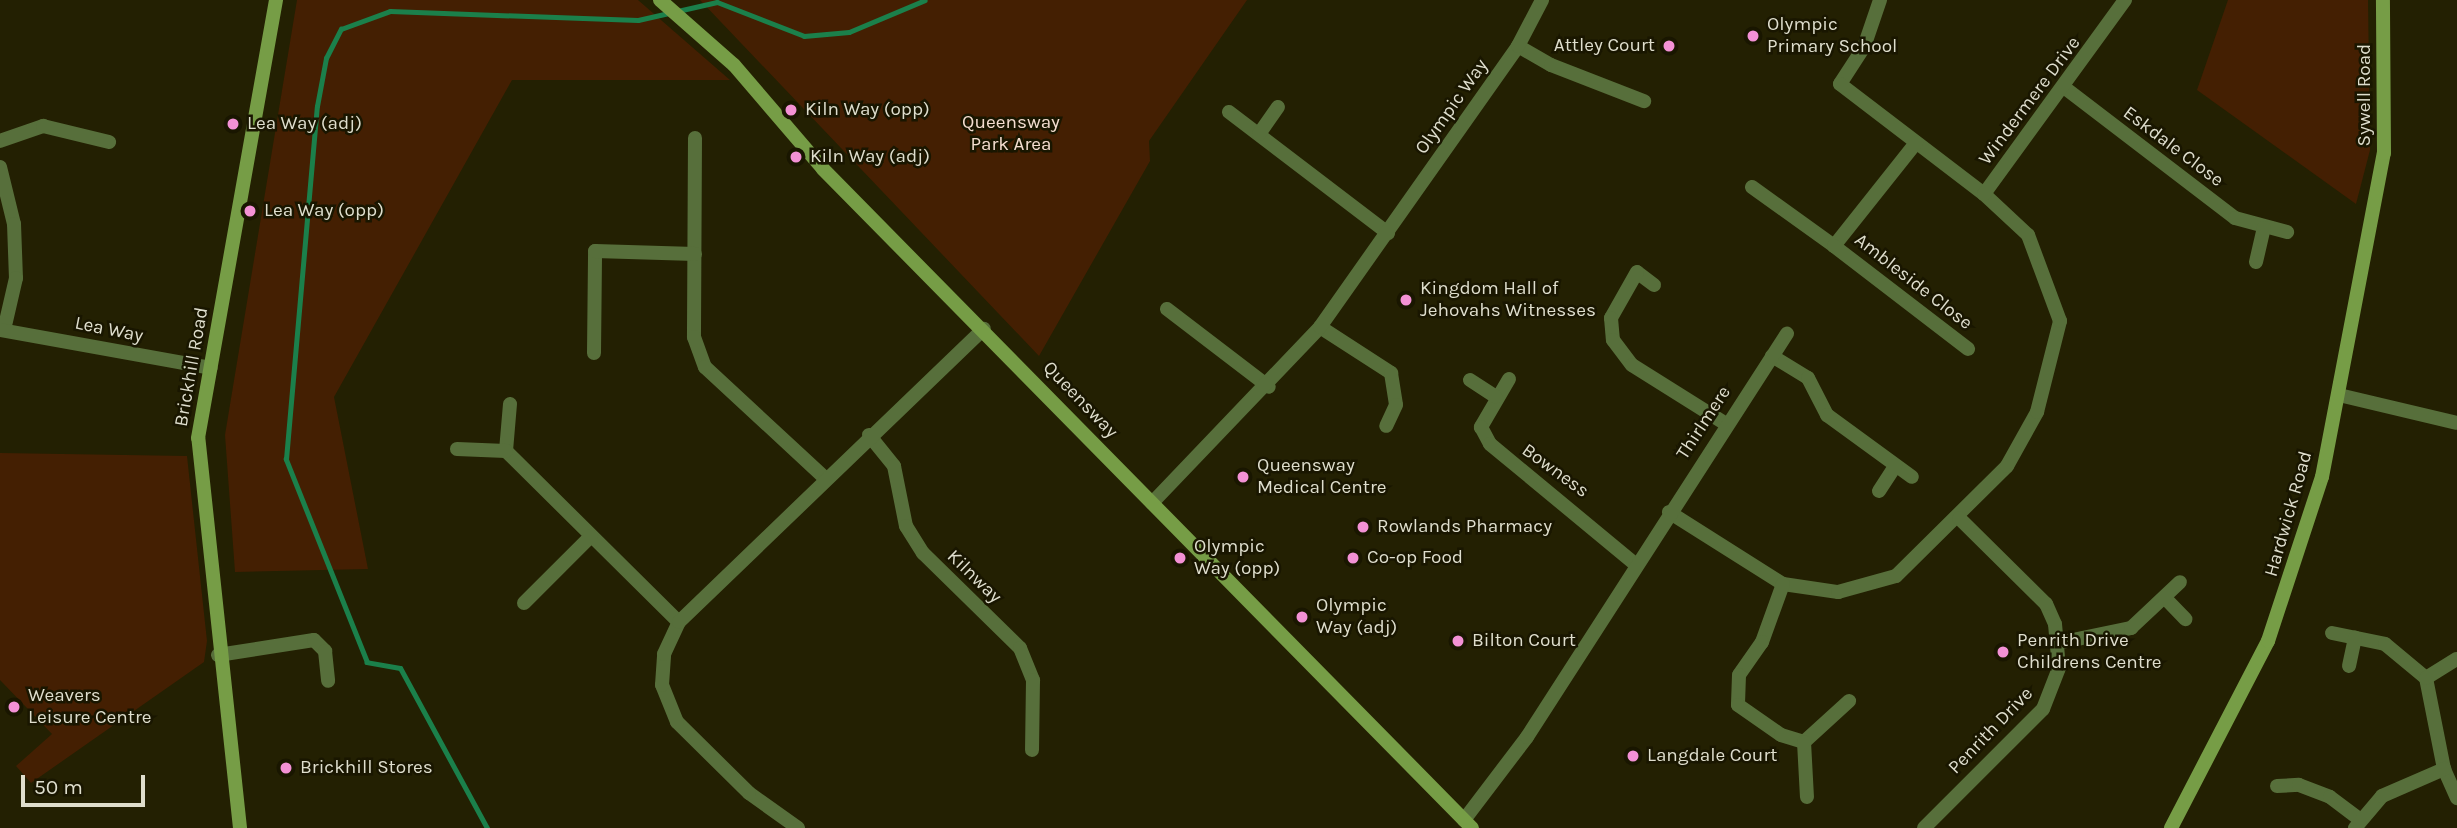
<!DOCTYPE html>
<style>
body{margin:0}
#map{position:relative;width:2457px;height:828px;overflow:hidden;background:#232002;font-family:Karla,sans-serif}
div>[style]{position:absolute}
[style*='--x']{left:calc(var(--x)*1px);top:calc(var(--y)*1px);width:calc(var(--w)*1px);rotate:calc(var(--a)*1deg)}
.green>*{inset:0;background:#441f02}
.stream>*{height:5px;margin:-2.5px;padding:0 2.5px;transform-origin:2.5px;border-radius:2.5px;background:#1b804b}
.street>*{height:14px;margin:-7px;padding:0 7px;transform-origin:7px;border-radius:7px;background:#576f3b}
.secondary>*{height:14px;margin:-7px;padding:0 7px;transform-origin:7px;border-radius:7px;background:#769d46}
.dots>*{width:19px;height:19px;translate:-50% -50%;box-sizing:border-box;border:4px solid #191600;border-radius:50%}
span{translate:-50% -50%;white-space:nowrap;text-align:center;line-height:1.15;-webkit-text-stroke:5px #191600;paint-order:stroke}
.poi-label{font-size:19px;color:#dfdecd}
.left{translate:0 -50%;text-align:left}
.right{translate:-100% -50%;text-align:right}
.street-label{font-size:19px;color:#dfdecd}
.park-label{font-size:19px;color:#f4ded0}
.scale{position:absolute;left:21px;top:775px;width:124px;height:32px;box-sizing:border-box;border:4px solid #dfdecd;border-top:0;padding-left:9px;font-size:21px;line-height:24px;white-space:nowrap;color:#dfdecd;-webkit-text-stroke:5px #191600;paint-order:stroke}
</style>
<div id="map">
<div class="green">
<div style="clip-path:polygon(297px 0,638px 0,730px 80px,512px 80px,334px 397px,368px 569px,235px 572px,225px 435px)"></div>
<div style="clip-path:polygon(700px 0,1247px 0,1149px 141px,1150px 161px,1039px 356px)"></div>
<div style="clip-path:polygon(2228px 0,2368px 0,2370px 150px,2356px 204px,2197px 90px)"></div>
<div style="clip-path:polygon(0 453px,187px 456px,207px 641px,204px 662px,31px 783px,16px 766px,52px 734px,0 680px)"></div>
</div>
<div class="stream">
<div style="--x:487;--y:828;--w:182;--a:-118.5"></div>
<div style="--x:400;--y:668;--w:34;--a:-170"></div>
<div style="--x:367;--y:662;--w:219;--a:-111.8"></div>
<div style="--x:286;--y:459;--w:354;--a:-85"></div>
<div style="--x:317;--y:106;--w:49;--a:-79.4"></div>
<div style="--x:326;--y:58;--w:33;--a:-63"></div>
<div style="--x:341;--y:29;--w:52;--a:-20.2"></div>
<div style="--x:390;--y:11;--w:248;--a:2.1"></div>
<div style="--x:638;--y:20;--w:81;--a:-12.8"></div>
<div style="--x:717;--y:2;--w:93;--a:21.3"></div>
<div style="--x:804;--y:36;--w:45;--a:-5.1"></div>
<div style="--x:849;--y:32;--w:82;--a:-22.8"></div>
</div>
<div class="street">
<div style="--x:1880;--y:0;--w:50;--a:108.8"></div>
<div style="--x:1864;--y:47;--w:44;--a:123"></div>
<div style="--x:1840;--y:84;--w:181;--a:37.4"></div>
<div style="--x:1518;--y:46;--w:38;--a:30"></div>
<div style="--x:1551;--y:65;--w:100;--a:21.2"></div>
<div style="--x:2065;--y:88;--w:214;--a:37.4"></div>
<div style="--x:2235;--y:218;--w:54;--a:15.1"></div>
<div style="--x:1229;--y:112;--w:200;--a:37.3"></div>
<div style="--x:1259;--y:134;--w:33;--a:-55"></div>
<div style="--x:695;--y:138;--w:199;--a:90.3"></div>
<div style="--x:694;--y:337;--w:32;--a:70"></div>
<div style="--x:705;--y:367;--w:163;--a:42.8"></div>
<div style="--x:0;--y:141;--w:46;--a:-19.2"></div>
<div style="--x:43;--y:126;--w:68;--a:13.6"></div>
<div style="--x:0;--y:167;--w:59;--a:76.2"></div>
<div style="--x:14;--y:224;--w:54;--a:87.9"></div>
<div style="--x:16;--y:278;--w:53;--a:103"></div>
<div style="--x:1752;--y:187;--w:101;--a:35.7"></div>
<div style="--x:1834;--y:246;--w:132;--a:-51.5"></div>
<div style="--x:1834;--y:246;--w:169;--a:37.5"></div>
<div style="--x:2256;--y:262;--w:35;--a:-77"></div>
<div style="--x:1654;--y:285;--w:21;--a:-143"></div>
<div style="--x:1637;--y:272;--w:53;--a:119.5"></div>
<div style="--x:1611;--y:318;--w:22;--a:85"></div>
<div style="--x:1613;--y:340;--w:31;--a:53"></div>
<div style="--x:1632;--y:365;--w:111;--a:32.1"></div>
<div style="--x:1167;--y:309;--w:128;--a:37.4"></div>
<div style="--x:1320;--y:327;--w:85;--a:32.9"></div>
<div style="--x:1391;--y:373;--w:32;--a:81"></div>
<div style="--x:1396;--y:405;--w:23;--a:115"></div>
<div style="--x:0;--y:330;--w:214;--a:10.2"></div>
<div style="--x:594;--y:353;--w:102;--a:-89.4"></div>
<div style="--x:595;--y:251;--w:100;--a:1.7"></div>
<div style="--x:1772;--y:356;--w:42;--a:31.4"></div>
<div style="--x:1808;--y:378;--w:42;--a:62.8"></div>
<div style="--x:1827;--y:415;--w:105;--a:36.1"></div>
<div style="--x:1509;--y:379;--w:56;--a:120.3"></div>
<div style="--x:1481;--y:427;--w:19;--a:62"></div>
<div style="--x:1490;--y:444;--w:188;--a:39.6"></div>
<div style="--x:1470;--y:380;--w:30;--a:33"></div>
<div style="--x:2339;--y:395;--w:121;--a:13.3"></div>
<div style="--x:510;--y:404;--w:47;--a:94.9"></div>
<div style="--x:506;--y:451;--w:243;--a:44.7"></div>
<div style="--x:869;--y:435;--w:40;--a:51"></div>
<div style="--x:894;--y:466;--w:61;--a:78.7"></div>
<div style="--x:906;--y:526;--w:32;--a:58"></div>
<div style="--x:923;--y:553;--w:136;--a:44.4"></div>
<div style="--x:1020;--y:648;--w:35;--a:68"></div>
<div style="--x:1033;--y:680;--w:70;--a:90.8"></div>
<div style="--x:457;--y:449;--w:49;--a:2.3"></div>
<div style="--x:1879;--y:491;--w:30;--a:-57"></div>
<div style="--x:1152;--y:503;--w:243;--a:-46.3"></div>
<div style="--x:1320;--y:327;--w:344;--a:-54.8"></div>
<div style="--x:1518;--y:46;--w:52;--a:-62.4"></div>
<div style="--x:1669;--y:512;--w:135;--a:32.3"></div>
<div style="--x:1783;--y:584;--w:56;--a:8.3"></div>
<div style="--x:1838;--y:592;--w:60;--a:-15.4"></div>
<div style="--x:1896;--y:576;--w:156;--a:-44.7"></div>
<div style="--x:2007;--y:466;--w:62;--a:-60.9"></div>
<div style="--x:2037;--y:412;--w:94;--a:-75.8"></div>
<div style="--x:2060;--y:321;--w:92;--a:-110.4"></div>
<div style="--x:2028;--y:235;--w:60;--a:-137"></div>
<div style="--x:1984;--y:194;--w:240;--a:-54"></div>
<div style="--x:1783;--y:584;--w:62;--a:109.9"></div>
<div style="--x:1762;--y:642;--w:40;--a:124.9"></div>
<div style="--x:1739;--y:675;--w:30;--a:92"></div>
<div style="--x:1738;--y:705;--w:52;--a:34.9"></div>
<div style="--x:1781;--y:735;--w:24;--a:17"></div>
<div style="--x:1804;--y:742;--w:61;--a:-42.3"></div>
<div style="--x:2166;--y:599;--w:28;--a:46"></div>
<div style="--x:524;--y:603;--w:95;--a:-45"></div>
<div style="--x:2332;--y:633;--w:54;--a:11.7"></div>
<div style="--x:2385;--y:644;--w:53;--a:39.7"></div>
<div style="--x:2426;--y:678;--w:93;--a:78.8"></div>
<div style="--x:2444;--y:769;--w:32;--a:66"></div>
<div style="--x:2058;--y:643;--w:75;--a:-11.6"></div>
<div style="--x:2131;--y:628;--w:67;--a:-43.2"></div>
<div style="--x:218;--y:655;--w:97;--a:-8.9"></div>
<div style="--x:314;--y:640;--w:16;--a:45"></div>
<div style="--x:325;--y:651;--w:30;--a:84"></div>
<div style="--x:2349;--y:666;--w:29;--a:-78"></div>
<div style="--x:2426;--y:678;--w:36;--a:-32"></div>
<div style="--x:1804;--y:742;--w:55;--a:86.9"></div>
<div style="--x:2277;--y:786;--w:22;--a:-3"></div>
<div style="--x:2299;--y:785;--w:33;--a:21"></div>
<div style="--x:2330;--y:797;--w:36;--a:37"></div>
<div style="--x:1464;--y:820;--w:104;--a:-52.8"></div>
<div style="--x:1527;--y:737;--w:480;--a:-57.2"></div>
<div style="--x:798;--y:828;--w:60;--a:-144.5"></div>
<div style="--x:749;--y:793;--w:101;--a:-135.4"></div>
<div style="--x:677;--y:722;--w:40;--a:-112"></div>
<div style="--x:662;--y:685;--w:31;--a:-86"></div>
<div style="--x:664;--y:654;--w:35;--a:-65"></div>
<div style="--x:679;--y:622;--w:423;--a:-43.9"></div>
<div style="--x:1924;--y:828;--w:168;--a:-45"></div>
<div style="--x:2043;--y:709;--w:44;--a:-68.7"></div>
<div style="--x:2059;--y:668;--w:44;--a:-95.2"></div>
<div style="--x:2055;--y:624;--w:22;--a:-114"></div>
<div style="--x:2046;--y:604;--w:122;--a:-135.3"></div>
<div style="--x:2355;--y:828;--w:42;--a:-49.8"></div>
<div style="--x:2382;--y:796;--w:68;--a:-23.5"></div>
</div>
<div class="secondary">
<div style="--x:660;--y:0;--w:98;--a:41.3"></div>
<div style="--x:734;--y:65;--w:137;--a:49.4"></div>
<div style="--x:823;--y:169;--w:925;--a:45.44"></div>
<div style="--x:240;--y:828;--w:392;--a:-96.1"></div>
<div style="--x:198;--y:438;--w:445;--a:-79.9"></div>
<div style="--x:2171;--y:828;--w:211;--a:-62.6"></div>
<div style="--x:2268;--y:641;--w:173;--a:-71.8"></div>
<div style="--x:2322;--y:477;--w:330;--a:-79.2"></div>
<div style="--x:2384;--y:153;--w:153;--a:-90.4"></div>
</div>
<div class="dots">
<div style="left:1753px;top:36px;background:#f391d5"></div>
<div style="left:1669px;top:46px;background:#f391d5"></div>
<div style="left:791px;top:110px;background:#f391d5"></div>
<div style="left:233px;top:124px;background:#f391d5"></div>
<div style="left:796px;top:157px;background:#f391d5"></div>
<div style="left:250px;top:211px;background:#f391d5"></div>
<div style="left:1406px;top:300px;background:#f391d5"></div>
<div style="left:1243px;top:477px;background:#f391d5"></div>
<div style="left:1363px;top:527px;background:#f391d5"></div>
<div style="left:1180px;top:558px;background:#f391d5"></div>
<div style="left:1353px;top:558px;background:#f391d5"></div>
<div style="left:1302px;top:617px;background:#f391d5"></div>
<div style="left:1458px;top:641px;background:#f391d5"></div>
<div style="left:2003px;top:652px;background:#f391d5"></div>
<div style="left:14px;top:707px;background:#f391d5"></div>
<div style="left:1633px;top:756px;background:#f391d5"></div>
<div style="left:286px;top:768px;background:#f391d5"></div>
</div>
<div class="poi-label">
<span class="left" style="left:1767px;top:36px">Olympic<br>Primary School</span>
<span class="right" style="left:1655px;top:46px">Attley Court</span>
<span class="left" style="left:805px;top:110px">Kiln Way (opp)</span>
<span class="left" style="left:247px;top:124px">Lea Way (adj)</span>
<span class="left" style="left:810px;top:157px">Kiln Way (adj)</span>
<span class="left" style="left:264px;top:211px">Lea Way (opp)</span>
<span class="left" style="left:1420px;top:300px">Kingdom Hall of<br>Jehovahs Witnesses</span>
<span class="left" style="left:1257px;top:477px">Queensway<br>Medical Centre</span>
<span class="left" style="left:1377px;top:527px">Rowlands Pharmacy</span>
<span class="left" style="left:1194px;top:558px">Olympic<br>Way (opp)</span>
<span class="left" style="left:1367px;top:558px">Co-op Food</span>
<span class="left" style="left:1316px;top:617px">Olympic<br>Way (adj)</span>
<span class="left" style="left:1472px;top:641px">Bilton Court</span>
<span class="left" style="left:2017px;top:652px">Penrith Drive<br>Childrens Centre</span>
<span class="left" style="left:28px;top:707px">Weavers<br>Leisure Centre</span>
<span class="left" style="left:1647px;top:756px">Langdale Court</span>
<span class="left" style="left:300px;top:768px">Brickhill Stores</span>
</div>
<div class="street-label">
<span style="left:2365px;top:95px;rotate:-90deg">Sywell Road</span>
<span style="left:2030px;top:101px;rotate:-53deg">Windermere Drive</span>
<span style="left:1452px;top:107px;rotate:-55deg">Olympic Way</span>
<span style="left:2173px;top:147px;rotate:37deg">Eskdale Close</span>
<span style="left:1913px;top:282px;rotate:38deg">Ambleside Close</span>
<span style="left:109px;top:330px;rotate:11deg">Lea Way</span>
<span style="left:192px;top:367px;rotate:-80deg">Brickhill Road</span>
<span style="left:1080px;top:400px;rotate:46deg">Queensway</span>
<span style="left:1704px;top:423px;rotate:-57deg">Thirlmere</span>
<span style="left:1555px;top:471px;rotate:36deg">Bowness</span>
<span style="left:2289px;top:514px;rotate:-74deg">Hardwick Road</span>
<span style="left:974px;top:577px;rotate:44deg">Kilnway</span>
<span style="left:1991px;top:731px;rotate:-46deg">Penrith Drive</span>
</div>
<div class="park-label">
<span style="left:1011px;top:134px">Queensway<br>Park Area</span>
</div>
<div class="scale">50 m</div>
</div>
